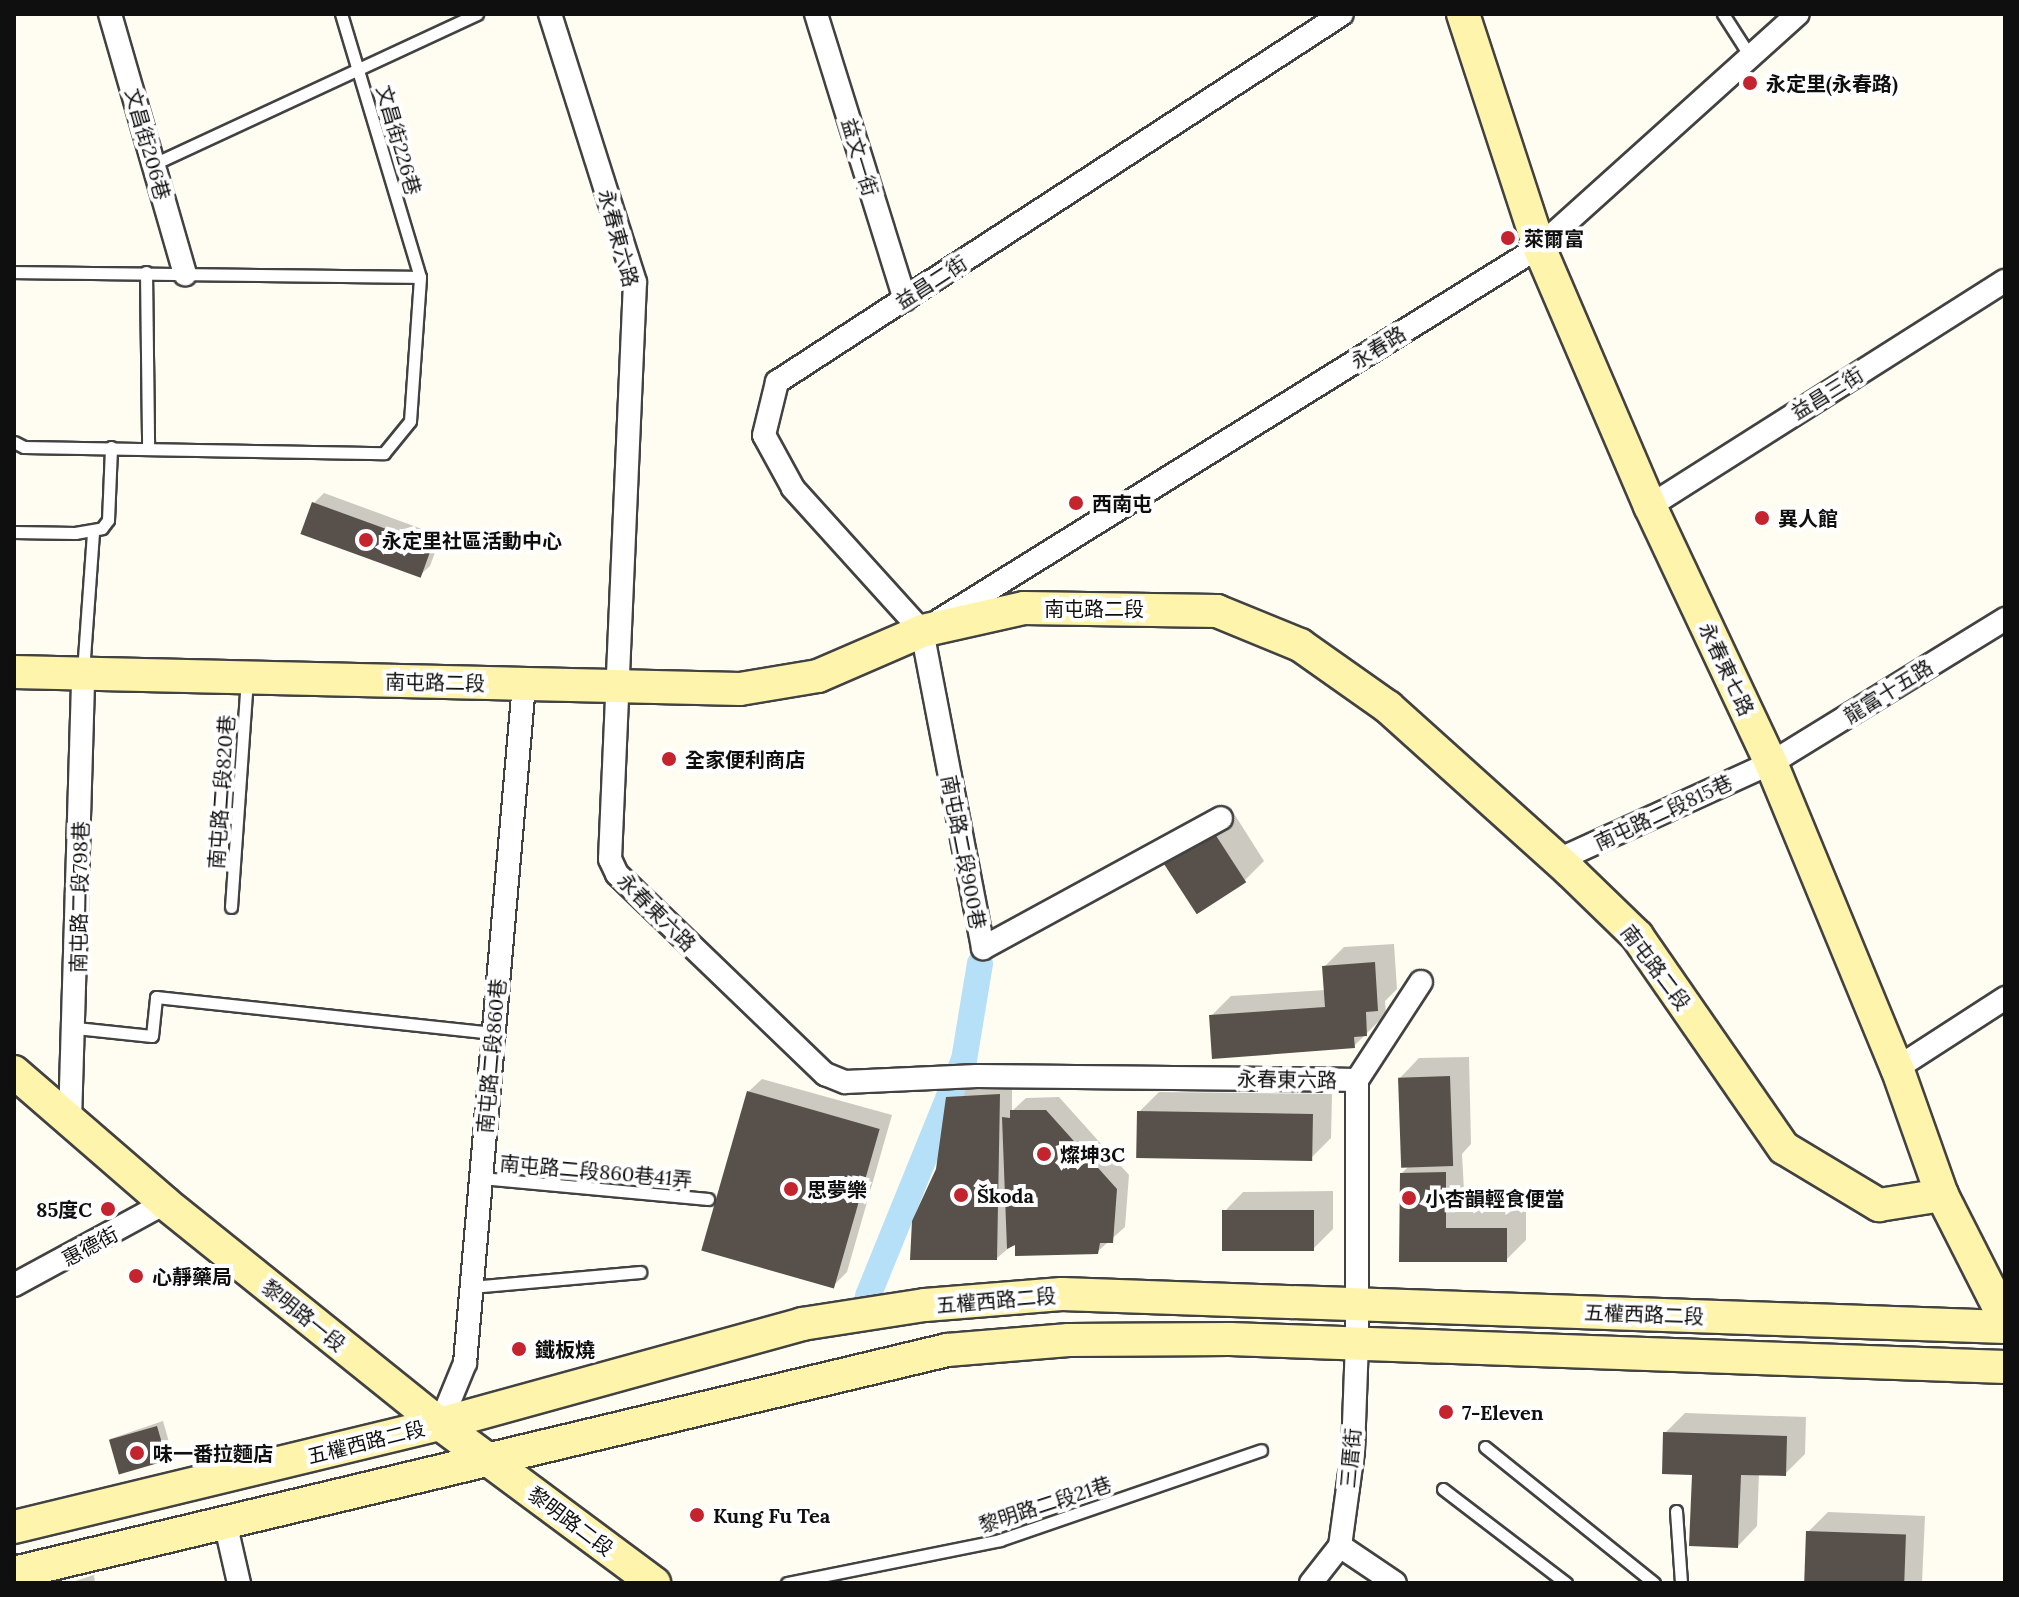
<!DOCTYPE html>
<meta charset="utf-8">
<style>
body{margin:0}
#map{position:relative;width:2019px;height:1597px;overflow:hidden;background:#fffcf1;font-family:Lora,"Noto Sans TC",serif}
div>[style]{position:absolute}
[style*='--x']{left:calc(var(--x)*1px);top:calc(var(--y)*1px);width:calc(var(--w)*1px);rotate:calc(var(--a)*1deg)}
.shadow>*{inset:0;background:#0003}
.canal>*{height:26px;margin:-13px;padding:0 13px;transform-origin:13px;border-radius:13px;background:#b5e0f7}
.building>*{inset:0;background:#58504b;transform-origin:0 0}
.roads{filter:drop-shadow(2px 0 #424242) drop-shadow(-2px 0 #424242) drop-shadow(0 2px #424242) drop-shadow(0 -2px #424242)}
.lane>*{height:11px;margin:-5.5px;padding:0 5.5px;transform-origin:5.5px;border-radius:5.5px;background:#fff}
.street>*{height:22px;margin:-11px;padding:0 11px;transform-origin:11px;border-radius:11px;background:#fff}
.secondary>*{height:32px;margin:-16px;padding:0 16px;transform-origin:16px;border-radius:16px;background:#fff4ac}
.dots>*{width:22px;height:22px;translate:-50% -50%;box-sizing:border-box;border:4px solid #fff;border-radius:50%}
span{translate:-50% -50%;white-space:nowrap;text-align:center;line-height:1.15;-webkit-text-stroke:8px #fff;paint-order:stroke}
.poi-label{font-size:20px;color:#0f0f0f;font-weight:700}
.left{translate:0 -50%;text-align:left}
.right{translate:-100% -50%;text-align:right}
.street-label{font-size:20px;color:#0f0f0f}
.frame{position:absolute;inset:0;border:16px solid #0f0f0f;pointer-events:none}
</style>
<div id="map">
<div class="shadow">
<div style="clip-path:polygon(324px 493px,441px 536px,430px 566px,420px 575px,314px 503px)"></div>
<div style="clip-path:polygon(1233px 812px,1264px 861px,1244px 881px,1186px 843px)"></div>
<div style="clip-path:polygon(1394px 944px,1397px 989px,1385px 1001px,1386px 1014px,1354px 1046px,1211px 1016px,1231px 996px,1326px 990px,1324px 967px,1344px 947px)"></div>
<div style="clip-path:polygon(1469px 1057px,1471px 1144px,1462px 1154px,1465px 1209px,1526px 1209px,1526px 1240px,1506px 1260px,1401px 1260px,1402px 1173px,1410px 1165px,1400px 1078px,1419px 1058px)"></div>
<div style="clip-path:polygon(762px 1079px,892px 1115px,847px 1272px,834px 1285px,748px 1092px)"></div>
<div style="clip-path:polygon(1012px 1082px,1012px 1111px,1026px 1098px,1059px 1097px,1129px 1175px,1125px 1227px,1097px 1252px,1017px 1241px,997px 1258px,938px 1170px,948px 1098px,961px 1085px)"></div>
<div style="clip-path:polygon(1159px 1092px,1332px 1094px,1331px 1138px,1311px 1158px,1139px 1112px)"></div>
<div style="clip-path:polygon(1333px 1191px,1333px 1229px,1313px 1249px,1224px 1212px,1243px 1192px)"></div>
<div style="clip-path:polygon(1685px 1413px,1806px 1417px,1805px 1454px,1785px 1474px,1759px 1473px,1757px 1526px,1738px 1546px,1665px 1433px)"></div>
<div style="clip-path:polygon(163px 1421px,172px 1453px,166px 1459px,110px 1439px)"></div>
<div style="clip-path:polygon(1828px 1512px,1925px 1516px,1922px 1583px,1805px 1583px,1808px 1532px)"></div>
<div style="clip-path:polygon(94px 1575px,95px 1583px,69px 1583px)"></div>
</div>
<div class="canal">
<div style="--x:868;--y:1296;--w:255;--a:-67.9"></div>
<div style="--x:964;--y:1060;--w:98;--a:-80.6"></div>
</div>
<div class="building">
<div style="left:312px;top:502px;width:128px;height:34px;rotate:20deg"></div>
<div style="left:1213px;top:831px;width:61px;height:59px;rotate:57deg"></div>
<div style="clip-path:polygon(1375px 962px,1378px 1011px,1366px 1012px,1367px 1036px,1354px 1037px,1355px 1048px,1212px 1059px,1209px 1015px,1325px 1007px,1322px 966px)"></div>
<div style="left:1450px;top:1076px;width:90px;height:52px;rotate:88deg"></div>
<div style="left:747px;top:1091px;width:138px;height:166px;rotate:16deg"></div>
<div style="clip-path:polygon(1000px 1094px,997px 1260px,910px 1260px,912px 1221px,936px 1169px,946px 1097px)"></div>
<div style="clip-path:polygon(1010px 1110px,1046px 1110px,1117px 1189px,1113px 1243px,1100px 1243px,1098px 1254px,1015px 1256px,1015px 1245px,1007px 1249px,1002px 1117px,1010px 1118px)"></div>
<div style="left:1137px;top:1111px;width:176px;height:47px;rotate:1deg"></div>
<div style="clip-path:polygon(1446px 1172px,1446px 1228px,1507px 1228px,1507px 1262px,1399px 1262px,1400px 1173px)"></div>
<div style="left:1314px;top:1210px;width:41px;height:92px;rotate:90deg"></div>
<div style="left:157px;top:1426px;width:36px;height:50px;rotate:74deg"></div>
<div style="clip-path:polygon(1663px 1432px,1787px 1436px,1786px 1476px,1741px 1475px,1738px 1548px,1689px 1546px,1692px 1475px,1662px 1474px)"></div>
<div style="left:1806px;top:1531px;width:100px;height:52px;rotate:2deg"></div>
</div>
<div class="roads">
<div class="lane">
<div style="--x:1723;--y:14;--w:50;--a:57.3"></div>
<div style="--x:154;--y:164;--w:356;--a:-24.9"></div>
<div style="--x:14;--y:272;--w:406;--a:0.7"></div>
<div style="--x:146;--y:272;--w:176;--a:89.3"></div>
<div style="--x:14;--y:442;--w:11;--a:27"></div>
<div style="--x:24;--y:447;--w:360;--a:1"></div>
<div style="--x:384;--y:453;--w:41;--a:-50.9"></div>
<div style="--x:410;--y:421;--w:144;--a:-86"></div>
<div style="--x:420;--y:277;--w:275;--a:-106.7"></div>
<div style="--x:14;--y:532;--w:61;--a:0.9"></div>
<div style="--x:75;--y:533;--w:27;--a:-10"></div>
<div style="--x:102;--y:528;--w:10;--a:-53"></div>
<div style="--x:108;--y:520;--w:73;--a:-87.6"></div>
<div style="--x:83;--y:672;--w:141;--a:-85.9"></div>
<div style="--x:231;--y:907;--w:227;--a:-86"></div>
<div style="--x:76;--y:1028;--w:76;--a:6"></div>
<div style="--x:152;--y:1036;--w:39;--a:-84"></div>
<div style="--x:156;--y:997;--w:339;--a:6.1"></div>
<div style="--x:481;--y:1178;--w:228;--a:5.3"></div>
<div style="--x:471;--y:1287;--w:170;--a:-5.1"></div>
<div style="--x:1485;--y:1447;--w:217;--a:38.8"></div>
<div style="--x:1443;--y:1489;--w:155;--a:37.4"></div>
<div style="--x:1676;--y:1511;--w:72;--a:86"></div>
<div style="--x:787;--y:1583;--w:217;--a:-11.4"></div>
<div style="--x:1000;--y:1540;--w:276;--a:-19"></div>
</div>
<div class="street">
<div style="--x:110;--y:14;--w:271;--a:73.9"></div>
<div style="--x:550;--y:14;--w:281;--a:72.4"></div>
<div style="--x:635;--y:282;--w:578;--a:92.48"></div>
<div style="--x:610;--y:859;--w:17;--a:65"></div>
<div style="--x:617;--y:874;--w:289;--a:43.9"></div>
<div style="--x:825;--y:1074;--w:22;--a:22"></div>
<div style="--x:845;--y:1082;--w:132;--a:-2.6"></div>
<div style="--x:977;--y:1076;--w:380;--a:0.6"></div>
<div style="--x:816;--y:14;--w:299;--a:72.7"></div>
<div style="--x:1650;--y:506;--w:420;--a:-32.4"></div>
<div style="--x:940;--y:620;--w:706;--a:-31.91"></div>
<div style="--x:1539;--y:247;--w:348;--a:-42"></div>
<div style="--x:922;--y:631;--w:193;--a:-132.1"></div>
<div style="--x:793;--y:488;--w:60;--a:-118.7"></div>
<div style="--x:764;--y:435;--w:55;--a:-76.2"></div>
<div style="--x:777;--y:382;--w:674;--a:-33.08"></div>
<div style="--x:922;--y:631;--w:323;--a:79.1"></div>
<div style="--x:983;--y:948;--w:271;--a:-28.6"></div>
<div style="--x:1556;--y:861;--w:236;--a:-24.5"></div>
<div style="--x:1771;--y:763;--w:275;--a:-31.6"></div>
<div style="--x:1897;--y:1068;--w:129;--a:-32.9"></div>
<div style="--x:1357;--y:1080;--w:117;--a:-56.9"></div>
<div style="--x:70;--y:1121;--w:448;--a:-88.3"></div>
<div style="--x:14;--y:1285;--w:172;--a:-28.5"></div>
<div style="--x:440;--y:1424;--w:66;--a:-67.7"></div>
<div style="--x:465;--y:1363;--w:682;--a:-85.03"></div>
<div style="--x:225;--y:1522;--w:63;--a:77.1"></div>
<div style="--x:1340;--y:1546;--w:96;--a:-82.2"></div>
<div style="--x:1353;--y:1451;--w:109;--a:-87.9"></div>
<div style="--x:1357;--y:1342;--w:262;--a:-90"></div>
<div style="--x:1340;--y:1546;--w:66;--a:33.9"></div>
<div style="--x:1311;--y:1583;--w:47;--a:-51.9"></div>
</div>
<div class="secondary">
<div style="--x:1463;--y:14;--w:245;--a:71.9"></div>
<div style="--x:1539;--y:247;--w:282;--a:66.8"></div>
<div style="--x:1650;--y:506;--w:284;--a:64.8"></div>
<div style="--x:1771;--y:763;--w:330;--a:67.6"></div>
<div style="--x:1897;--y:1068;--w:135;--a:70.5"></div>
<div style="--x:1942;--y:1195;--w:139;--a:63.1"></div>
<div style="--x:14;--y:672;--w:726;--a:1.34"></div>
<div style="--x:740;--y:689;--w:79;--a:-9.5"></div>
<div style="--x:818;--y:676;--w:113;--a:-23.4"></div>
<div style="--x:922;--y:631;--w:105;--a:-12.7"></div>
<div style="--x:1024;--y:608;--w:193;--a:0.9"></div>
<div style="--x:1217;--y:611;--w:90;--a:22.3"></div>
<div style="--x:1300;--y:645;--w:108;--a:35.2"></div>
<div style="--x:1388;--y:707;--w:244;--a:42"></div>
<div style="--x:1569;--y:870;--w:95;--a:44.1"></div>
<div style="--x:1637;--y:936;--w:258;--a:55.3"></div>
<div style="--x:1784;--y:1148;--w:111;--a:31"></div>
<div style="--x:1879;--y:1205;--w:64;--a:-9"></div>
<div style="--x:14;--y:1072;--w:200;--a:40.9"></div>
<div style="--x:165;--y:1203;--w:353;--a:38.8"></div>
<div style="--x:440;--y:1424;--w:267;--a:36.6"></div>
<div style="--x:14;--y:1527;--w:438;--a:-13.6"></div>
<div style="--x:440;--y:1424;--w:376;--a:-15.4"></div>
<div style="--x:802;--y:1324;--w:124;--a:-8.8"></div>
<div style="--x:925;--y:1305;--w:137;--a:-4.6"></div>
<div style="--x:1062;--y:1294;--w:944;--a:2"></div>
<div style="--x:14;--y:1573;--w:959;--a:-13.44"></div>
<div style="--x:947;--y:1350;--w:122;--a:-4.7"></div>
<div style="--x:1069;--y:1340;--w:161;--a:-0.4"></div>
<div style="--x:1230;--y:1339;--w:776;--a:2.07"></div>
</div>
</div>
<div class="dots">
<div style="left:1750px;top:83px;background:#c3242e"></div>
<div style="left:1508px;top:238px;background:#c3242e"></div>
<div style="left:1076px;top:503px;background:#c3242e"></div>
<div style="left:1762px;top:518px;background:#c3242e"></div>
<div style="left:366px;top:540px;background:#c3242e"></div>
<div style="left:669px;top:759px;background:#c3242e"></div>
<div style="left:1044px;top:1154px;background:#c3242e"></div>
<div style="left:791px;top:1189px;background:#c3242e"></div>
<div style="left:961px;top:1195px;background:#c3242e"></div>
<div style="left:1409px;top:1198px;background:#c3242e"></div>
<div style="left:108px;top:1209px;background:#c3242e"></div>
<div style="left:136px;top:1276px;background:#c3242e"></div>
<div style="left:519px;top:1349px;background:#c3242e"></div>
<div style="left:1446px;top:1412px;background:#c3242e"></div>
<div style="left:137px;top:1453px;background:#c3242e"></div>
<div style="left:697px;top:1515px;background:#c3242e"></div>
</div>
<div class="poi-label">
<span class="left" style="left:1766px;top:83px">永定里(永春路)</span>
<span class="left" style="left:1524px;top:238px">萊爾富</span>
<span class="left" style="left:1092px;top:503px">西南屯</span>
<span class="left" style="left:1778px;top:518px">異人館</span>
<span class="left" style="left:382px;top:540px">永定里社區活動中心</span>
<span class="left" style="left:685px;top:759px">全家便利商店</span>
<span class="left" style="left:1060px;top:1154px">燦坤3C</span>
<span class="left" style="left:807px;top:1189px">思夢樂</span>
<span class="left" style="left:977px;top:1195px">Škoda</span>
<span class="left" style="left:1425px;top:1198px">小杏韻輕食便當</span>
<span class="right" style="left:92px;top:1209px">85度C</span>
<span class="left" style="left:152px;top:1276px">心靜藥局</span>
<span class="left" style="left:535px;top:1349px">鐵板燒</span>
<span class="left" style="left:1462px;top:1412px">7-Eleven</span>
<span class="left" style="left:153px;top:1453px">味一番拉麵店</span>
<span class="left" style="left:713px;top:1515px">Kung Fu Tea</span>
</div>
<div class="street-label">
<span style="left:399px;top:140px;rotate:74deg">文昌街226巷</span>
<span style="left:148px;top:144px;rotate:74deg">文昌街206巷</span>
<span style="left:860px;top:157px;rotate:73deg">益文一街</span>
<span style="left:619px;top:238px;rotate:75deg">永春東六路</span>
<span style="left:931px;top:282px;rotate:-33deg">益昌二街</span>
<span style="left:1378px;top:347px;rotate:-32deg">永春路</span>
<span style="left:1827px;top:393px;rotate:-32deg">益昌三街</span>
<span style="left:1094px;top:608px">南屯路二段</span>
<span style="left:1727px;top:669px;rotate:65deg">永春東七路</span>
<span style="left:435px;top:682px;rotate:1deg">南屯路二段</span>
<span style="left:1888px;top:691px;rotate:-32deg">龍富十五路</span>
<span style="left:221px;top:792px;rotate:-86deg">南屯路二段820巷</span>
<span style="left:1663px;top:812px;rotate:-25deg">南屯路二段815巷</span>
<span style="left:964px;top:852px;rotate:79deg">南屯路二段900巷</span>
<span style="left:79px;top:897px;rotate:-89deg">南屯路二段798巷</span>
<span style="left:657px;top:912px;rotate:45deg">永春東六路</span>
<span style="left:1656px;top:967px;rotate:53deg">南屯路二段</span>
<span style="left:491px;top:1056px;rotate:-85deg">南屯路二段860巷</span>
<span style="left:1287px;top:1079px;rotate:1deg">永春東六路</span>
<span style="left:596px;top:1171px;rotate:5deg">南屯路二段860巷41弄</span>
<span style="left:90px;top:1246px;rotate:-28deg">惠德街</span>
<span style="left:996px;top:1300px;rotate:-5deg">五權西路二段</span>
<span style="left:1644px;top:1314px;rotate:2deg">五權西路二段</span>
<span style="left:304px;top:1315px;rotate:39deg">黎明路一段</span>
<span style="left:366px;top:1442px;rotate:-14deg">五權西路二段</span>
<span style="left:1350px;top:1458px;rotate:-85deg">三厝街</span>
<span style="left:1045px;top:1504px;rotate:-18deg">黎明路二段21巷</span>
<span style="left:571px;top:1521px;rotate:37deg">黎明路二段</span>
</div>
<div class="frame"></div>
</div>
